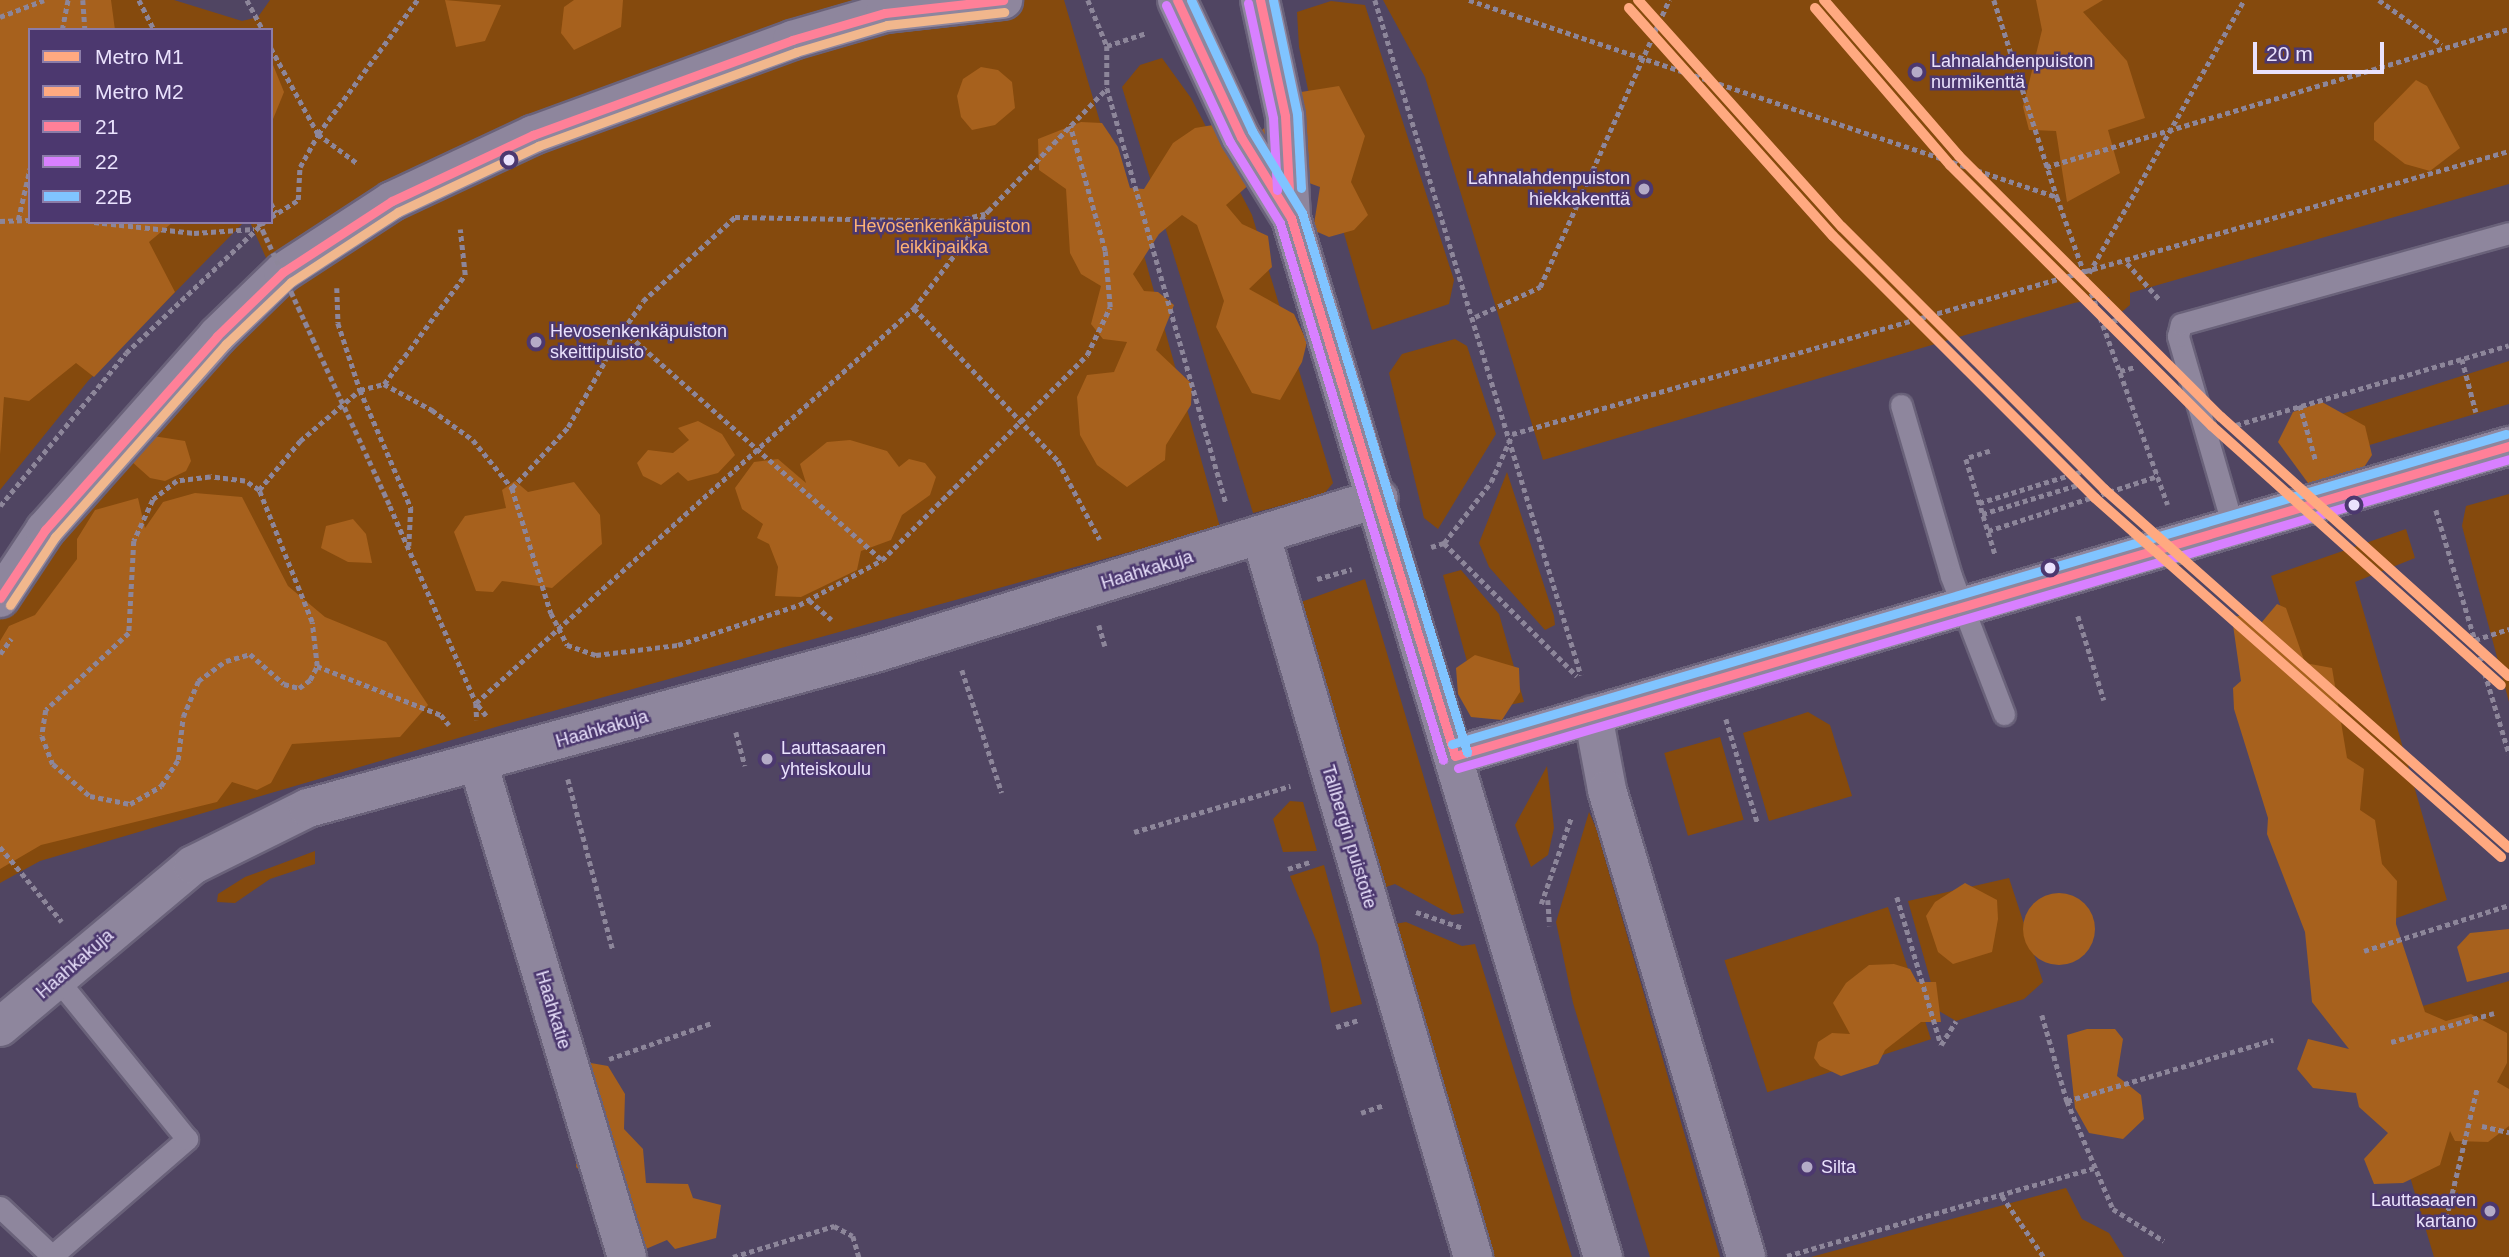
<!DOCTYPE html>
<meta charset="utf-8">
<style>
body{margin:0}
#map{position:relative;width:2509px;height:1257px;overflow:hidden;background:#504562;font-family:Helvetica,sans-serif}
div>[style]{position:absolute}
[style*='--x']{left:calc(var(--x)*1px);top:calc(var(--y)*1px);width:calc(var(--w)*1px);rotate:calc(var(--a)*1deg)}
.green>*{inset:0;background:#854a0d;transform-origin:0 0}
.forest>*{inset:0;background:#a7611d}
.round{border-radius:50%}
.path>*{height:4.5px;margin-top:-2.25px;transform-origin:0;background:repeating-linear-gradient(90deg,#8d869a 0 5px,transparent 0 8.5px)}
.roads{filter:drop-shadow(2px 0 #6a627a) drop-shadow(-2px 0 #6a627a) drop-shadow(0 2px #6a627a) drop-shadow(0 -2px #6a627a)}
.service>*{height:21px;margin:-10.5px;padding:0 10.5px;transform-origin:10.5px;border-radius:10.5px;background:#8e869d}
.minor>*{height:38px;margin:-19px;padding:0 19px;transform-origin:19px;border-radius:19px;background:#8e869d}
.tertiary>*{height:38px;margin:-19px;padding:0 19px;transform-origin:19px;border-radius:19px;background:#8e869d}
.path-bridge>*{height:4.5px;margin-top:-2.25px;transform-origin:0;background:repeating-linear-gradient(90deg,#8d869a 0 5px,transparent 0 8.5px)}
.bus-1>*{height:9px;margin:-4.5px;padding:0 4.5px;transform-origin:4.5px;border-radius:4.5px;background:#ff8098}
.bus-2>*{height:9px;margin:-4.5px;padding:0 4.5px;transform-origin:4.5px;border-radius:4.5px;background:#d880ff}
.bus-3>*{height:9px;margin:-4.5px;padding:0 4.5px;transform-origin:4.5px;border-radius:4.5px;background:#80c4ff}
.bus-4>*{height:9px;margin:-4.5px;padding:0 4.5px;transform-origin:4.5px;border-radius:4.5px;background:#f1b78d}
.metro-1>*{height:10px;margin:-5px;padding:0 5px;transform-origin:5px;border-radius:5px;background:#ffa980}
.metro-2>*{height:10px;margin:-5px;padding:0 5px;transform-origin:5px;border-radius:5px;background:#ffa980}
.dots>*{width:19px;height:19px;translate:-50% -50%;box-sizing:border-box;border:4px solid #4c386f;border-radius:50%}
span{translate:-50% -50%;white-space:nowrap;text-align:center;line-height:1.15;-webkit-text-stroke:5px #4c386f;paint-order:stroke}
.poi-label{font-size:18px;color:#eae2fd}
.left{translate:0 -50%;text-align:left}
.right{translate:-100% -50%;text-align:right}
.park-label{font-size:18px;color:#fdb174}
.street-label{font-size:18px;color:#eae2fd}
.legend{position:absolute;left:28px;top:28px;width:245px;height:196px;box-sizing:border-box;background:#4c386f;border:2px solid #8b7ca8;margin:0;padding:9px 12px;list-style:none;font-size:21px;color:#eae2fd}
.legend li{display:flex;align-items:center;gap:14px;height:35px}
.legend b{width:35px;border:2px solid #8b7ca8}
.scale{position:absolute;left:2253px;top:42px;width:131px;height:32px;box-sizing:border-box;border:4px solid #eae2fd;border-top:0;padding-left:9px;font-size:21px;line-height:24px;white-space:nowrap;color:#eae2fd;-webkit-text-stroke:5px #4c386f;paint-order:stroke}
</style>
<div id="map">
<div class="green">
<div style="clip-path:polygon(0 0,174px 0,242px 21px,258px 17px,270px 0,1064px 0,1103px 132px,1110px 134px,1220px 527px,506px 724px,40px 861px,0 883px,0 605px,275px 278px,250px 222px,271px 222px,271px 30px,30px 30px,30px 222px,244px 222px,88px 381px,0 490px)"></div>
<div style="clip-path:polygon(1383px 0,2509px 0,2509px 184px,2130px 293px,2130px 305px,2118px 315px,2113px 316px,2109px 297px,2074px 303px,1543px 460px,1425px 77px)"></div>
<div style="clip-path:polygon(1331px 1px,1365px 5px,1454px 280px,1449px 304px,1372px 330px,1323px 161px,1299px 47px,1297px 12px)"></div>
<div style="clip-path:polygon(1162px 58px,1191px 98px,1252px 215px,1333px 483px,1324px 494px,1253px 513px,1122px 87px,1140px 65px)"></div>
<div style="clip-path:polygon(1455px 339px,1467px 346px,1496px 434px,1438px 529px,1424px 518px,1389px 373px,1402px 354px)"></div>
<div style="clip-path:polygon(2509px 361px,2509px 404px,2298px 466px,2288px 431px)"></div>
<div style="clip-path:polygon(1507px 472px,1554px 616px,1555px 625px,1545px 630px,1489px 567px,1479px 543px)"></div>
<div style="clip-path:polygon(2509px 494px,2509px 702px,2462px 526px,2466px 506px)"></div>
<div style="clip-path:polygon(2406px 529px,2415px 558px,2355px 582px,2447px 900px,2380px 924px,2271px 576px)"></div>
<div style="clip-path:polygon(1461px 570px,1499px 614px,1524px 702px,1504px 706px,1473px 683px,1443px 575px)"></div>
<div style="clip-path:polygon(1365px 579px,1464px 913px,1452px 915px,1395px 884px,1383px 888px,1301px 602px)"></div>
<div style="clip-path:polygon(1808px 712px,1830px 725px,1852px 796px,1769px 821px,1743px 733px)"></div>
<div style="left:1720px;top:737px;width:86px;height:58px;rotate:74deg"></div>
<div style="clip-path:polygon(1547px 766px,1554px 828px,1548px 855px,1531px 867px,1515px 825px)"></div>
<div style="clip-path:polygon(1290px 801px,1303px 802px,1317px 851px,1283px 852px,1273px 819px)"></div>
<div style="clip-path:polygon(1589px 812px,1596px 828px,1720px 1257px,1650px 1257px,1573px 1003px,1556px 922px)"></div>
<div style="clip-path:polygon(315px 851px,315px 864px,270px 879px,235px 903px,217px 902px,218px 894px,245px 877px)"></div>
<div style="clip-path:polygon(1324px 865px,1362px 1004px,1331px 1013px,1318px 945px,1290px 876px)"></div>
<div style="clip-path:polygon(2009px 878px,2043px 982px,2024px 999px,1956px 1021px,1939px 1011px,1908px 901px)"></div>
<div style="left:1888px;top:907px;width:139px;height:172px;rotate:72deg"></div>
<div style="clip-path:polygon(1406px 922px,1462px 946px,1475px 944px,1572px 1257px,1492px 1257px,1395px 924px)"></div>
<div style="clip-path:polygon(2509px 981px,2509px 1257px,2434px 1257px,2364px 1023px)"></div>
<div style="clip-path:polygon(2066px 1188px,2082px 1219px,2109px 1233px,2124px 1257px,1811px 1257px)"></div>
</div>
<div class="forest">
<div style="clip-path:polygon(0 0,111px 0,115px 30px,30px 30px,30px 222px,173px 222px,149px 242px,175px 292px,94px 377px,76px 363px,29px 401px,4px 397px,0 455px)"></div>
<div style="clip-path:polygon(445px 0,501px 5px,485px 41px,456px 47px)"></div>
<div style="clip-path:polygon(574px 0,623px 0,621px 27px,574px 50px,561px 33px,564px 7px)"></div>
<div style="clip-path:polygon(2036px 0,2103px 0,2083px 12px,2127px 61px,2145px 118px,2108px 130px,2120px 173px,2067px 202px,2056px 131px,2029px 130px,2023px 107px,2042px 30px)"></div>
<div style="clip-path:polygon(271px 60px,284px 92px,271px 124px)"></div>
<div style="clip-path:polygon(981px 67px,998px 70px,1012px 82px,1015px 108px,995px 125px,972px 130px,961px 117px,957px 96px,963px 79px)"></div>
<div style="clip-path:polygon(2416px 80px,2427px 86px,2460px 148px,2430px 171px,2405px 164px,2374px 140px,2374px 123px)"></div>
<div style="clip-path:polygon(1339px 86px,1365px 136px,1351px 182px,1368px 215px,1354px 230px,1329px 237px,1313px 230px,1320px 187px,1268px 168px,1226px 205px,1242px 224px,1268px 236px,1272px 267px,1249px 289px,1294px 314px,1307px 342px,1302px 362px,1280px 400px,1252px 393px,1216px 327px,1224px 301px,1197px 225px,1182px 215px,1159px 234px,1133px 274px,1144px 291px,1158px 292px,1174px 305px,1156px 350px,1192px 384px,1191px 405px,1166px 445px,1165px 460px,1127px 487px,1097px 465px,1080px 435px,1077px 397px,1087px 375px,1114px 372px,1127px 342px,1103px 339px,1091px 324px,1101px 286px,1081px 274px,1070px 253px,1066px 189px,1039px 170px,1038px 139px,1081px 122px,1102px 123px,1118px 147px,1130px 188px,1144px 189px,1173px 143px,1195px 128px,1225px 123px,1255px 137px,1301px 92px)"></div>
<div style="clip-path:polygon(2322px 402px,2365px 426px,2372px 455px,2361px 472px,2334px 484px,2308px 483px,2278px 442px,2293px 412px)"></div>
<div style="clip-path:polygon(698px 421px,722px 434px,735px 455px,718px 473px,688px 481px,678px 472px,661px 485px,643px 476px,637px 463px,648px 450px,673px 453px,689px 440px,678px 428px)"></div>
<div style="clip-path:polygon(153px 436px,185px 441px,191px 461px,186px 471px,165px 481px,150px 478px,131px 461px)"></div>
<div style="clip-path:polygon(850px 440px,887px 451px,899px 467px,909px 459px,925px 463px,936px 477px,930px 495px,902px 515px,891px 540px,861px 551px,857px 570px,801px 597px,775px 596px,778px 567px,769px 544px,757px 538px,763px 524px,742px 509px,735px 488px,754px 462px,778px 459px,806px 483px,800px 464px,827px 442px)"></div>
<div style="clip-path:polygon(515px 481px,528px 492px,574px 482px,600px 515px,602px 544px,552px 588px,502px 581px,493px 592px,476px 591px,454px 532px,465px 516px,506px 508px,502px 490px)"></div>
<div style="clip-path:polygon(195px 493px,242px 497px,288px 586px,325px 617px,386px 642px,428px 705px,400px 737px,292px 744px,271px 783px,257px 790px,232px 782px,217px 802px,41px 845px,0 869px,0 641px,9px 626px,35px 615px,77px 559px,77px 539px,95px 510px,138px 498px,145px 528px,163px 502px)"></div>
<div style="clip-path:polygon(353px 519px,366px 534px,372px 563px,348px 562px,321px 548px,326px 526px)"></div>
<div style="clip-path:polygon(2277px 604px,2286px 608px,2305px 663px,2332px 668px,2347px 758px,2364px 769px,2360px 810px,2375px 820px,2382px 864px,2397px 881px,2396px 924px,2425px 1012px,2446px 1021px,2471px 1014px,2507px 1033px,2507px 1063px,2497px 1082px,2509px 1089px,2509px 1126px,2488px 1142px,2455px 1141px,2450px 1131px,2440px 1165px,2403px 1183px,2374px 1184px,2364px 1159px,2388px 1133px,2359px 1107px,2356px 1093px,2313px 1088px,2297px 1069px,2308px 1039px,2349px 1049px,2312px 1002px,2305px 932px,2267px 834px,2268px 818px,2234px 709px,2233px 688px,2241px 681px,2232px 618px,2251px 612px,2263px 637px,2262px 622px)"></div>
<div style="clip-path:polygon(1475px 655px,1519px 668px,1520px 692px,1502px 720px,1471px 717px,1458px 694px,1456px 668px)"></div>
<div style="clip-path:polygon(1965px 883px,1997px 900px,1998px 919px,1992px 952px,1953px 964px,1938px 952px,1926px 916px,1935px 902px)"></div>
<div class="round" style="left:2023px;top:893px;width:72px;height:72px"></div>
<div style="clip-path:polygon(2509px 929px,2509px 972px,2467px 982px,2457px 947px,2470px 933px)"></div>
<div style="clip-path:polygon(1894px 964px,1910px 969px,1917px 982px,1936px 982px,1941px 1022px,1921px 1022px,1885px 1050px,1878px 1064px,1841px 1076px,1820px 1066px,1814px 1058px,1818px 1042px,1832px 1033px,1850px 1034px,1833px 1003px,1846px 983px,1869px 965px)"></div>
<div style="clip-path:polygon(2087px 1029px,2115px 1029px,2123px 1039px,2117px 1076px,2141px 1095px,2144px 1119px,2123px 1139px,2089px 1133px,2075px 1108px,2067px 1035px)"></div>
<div style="clip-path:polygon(585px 1062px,608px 1066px,625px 1094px,624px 1129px,643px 1149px,646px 1183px,688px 1184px,693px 1198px,721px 1205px,716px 1238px,675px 1249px,667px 1240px,634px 1254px,594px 1183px,576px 1167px)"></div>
</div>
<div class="path">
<div style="--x:83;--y:0;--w:30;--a:86"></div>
<div style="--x:139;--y:0;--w:34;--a:63"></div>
<div style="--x:247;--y:0;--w:34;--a:62"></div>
<div style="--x:1088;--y:0;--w:50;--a:67.6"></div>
<div style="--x:1107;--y:46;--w:42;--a:90"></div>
<div style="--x:1107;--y:88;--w:432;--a:74"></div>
<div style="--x:1375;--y:0;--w:706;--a:73.03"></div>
<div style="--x:1469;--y:0;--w:620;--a:18.52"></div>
<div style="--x:1994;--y:0;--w:207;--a:72.3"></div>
<div style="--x:2057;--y:197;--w:327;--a:70.2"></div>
<div style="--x:2379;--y:0;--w:77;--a:35.5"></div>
<div style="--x:0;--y:17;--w:47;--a:-21.1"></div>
<div style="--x:62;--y:30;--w:31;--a:-79"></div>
<div style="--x:1107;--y:46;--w:41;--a:-18.4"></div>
<div style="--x:271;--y:48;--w:98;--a:61.3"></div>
<div style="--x:318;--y:134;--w:49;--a:36.6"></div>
<div style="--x:2046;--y:167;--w:483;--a:-16.6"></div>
<div style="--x:271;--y:203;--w:11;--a:63"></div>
<div style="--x:271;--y:217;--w:32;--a:-32"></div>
<div style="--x:298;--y:200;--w:33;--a:-87"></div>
<div style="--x:300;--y:167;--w:38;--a:-61"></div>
<div style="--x:318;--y:134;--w:167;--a:-53.5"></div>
<div style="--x:18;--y:220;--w:53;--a:-77"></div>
<div style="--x:0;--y:221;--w:30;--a:-2"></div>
<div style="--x:94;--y:222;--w:101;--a:6.3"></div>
<div style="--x:194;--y:233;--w:60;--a:-3.8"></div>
<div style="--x:2127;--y:263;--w:50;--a:48.3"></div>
<div style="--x:2089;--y:273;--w:314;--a:-60.4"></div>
<div style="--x:337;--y:288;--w:35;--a:88"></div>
<div style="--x:338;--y:323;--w:71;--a:71.8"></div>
<div style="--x:360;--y:390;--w:25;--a:-14"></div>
<div style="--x:384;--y:384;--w:55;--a:28.4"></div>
<div style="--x:432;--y:410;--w:51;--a:36.2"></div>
<div style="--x:473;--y:440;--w:62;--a:50.9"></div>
<div style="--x:512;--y:488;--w:131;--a:72.7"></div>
<div style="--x:551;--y:613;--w:36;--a:63"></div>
<div style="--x:567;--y:645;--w:31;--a:19"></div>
<div style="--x:596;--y:655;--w:83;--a:-7"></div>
<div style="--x:678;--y:645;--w:127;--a:-18.3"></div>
<div style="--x:799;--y:605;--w:94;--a:-28.5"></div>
<div style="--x:882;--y:560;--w:290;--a:-45"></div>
<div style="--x:1087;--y:355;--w:53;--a:-64.4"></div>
<div style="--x:1110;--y:307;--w:56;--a:-95.1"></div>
<div style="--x:1105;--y:251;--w:130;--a:-105.6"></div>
<div style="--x:914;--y:308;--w:210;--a:46.7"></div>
<div style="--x:1058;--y:461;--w:89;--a:62"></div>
<div style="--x:1475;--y:317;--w:72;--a:-24.8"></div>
<div style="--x:1540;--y:287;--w:315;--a:-65.8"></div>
<div style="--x:2104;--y:323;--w:16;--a:-14"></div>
<div style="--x:623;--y:330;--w:35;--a:-55"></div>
<div style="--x:643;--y:301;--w:125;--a:-42.4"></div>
<div style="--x:735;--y:217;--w:221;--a:1"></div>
<div style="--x:956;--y:221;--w:30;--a:-14"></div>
<div style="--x:2462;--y:359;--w:55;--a:75.2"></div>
<div style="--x:2120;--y:371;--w:16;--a:-15"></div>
<div style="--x:384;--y:384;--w:136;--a:-53.4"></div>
<div style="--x:465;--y:275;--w:46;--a:-96.2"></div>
<div style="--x:2300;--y:405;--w:58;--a:74.1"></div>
<div style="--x:2236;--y:425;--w:284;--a:-16.3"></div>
<div style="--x:1512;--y:434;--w:1036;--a:-15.85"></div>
<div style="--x:1990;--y:451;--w:25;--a:162"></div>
<div style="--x:1966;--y:459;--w:99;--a:73"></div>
<div style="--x:512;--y:488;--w:83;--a:-47.4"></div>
<div style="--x:568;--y:427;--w:76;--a:-60.7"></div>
<div style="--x:605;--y:361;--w:26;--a:-77"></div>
<div style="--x:611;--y:336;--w:13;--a:-27"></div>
<div style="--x:623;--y:330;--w:346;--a:41.6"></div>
<div style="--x:259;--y:490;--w:17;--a:-147"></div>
<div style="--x:245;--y:481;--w:35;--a:-173"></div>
<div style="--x:210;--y:477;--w:33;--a:173"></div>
<div style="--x:177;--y:481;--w:31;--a:142"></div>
<div style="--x:153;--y:500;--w:45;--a:114.9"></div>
<div style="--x:134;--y:541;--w:92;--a:93.1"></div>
<div style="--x:129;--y:633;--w:113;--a:137.1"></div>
<div style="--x:46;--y:710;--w:26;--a:99"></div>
<div style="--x:42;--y:736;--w:30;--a:69"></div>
<div style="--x:53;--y:764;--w:49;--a:40.9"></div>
<div style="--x:90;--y:796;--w:41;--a:11.3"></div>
<div style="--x:130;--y:804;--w:36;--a:-30"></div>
<div style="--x:161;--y:786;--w:31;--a:-57"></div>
<div style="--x:178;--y:760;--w:43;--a:-83.4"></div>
<div style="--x:183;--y:717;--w:39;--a:-67"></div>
<div style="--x:198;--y:681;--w:34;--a:-36"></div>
<div style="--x:226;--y:661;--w:25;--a:-16"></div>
<div style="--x:250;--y:654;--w:45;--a:41.4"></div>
<div style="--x:284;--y:684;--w:16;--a:15"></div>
<div style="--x:299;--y:688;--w:14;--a:-36"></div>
<div style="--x:310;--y:680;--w:16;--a:-63"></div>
<div style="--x:317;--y:666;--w:44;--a:-96.5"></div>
<div style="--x:312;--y:622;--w:142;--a:-111.9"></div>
<div style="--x:259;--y:490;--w:64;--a:-50.1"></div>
<div style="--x:300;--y:441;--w:79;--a:-40.4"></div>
<div style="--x:360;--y:390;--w:129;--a:66.6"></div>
<div style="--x:411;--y:508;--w:38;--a:93"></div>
<div style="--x:1979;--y:503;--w:106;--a:-17.1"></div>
<div style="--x:0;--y:506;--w:198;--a:-50.5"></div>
<div style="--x:126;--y:353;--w:190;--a:-43.5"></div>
<div style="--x:390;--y:506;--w:215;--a:66.4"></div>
<div style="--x:476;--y:703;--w:17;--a:87"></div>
<div style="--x:2436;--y:510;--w:255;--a:73.3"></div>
<div style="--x:1982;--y:514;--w:107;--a:-16.9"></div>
<div style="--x:1988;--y:531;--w:179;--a:-17.9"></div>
<div style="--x:1444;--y:543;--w:188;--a:45"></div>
<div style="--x:1431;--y:547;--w:14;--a:-17"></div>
<div style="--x:1444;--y:543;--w:77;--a:-52.4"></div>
<div style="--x:1491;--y:482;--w:51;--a:-65.9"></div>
<div style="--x:1317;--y:579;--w:36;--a:-16"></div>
<div style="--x:809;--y:600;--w:30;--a:41"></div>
<div style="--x:2078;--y:616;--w:88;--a:72.8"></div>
<div style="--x:1099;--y:625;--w:22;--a:74"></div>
<div style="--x:2475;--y:640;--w:36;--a:-18"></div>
<div style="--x:0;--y:654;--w:19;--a:-54"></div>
<div style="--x:317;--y:666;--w:133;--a:21.6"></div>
<div style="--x:441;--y:715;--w:13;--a:51"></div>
<div style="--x:962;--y:670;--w:129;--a:72"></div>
<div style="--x:486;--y:716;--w:16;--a:-128"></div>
<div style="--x:476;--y:703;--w:590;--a:-42.04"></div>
<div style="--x:914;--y:308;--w:122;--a:-52.7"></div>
<div style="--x:988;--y:211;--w:171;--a:-45.9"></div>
<div style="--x:1726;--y:719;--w:110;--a:73.1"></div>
<div style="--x:736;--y:732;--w:35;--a:75"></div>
<div style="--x:568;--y:779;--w:178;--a:75.3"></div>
<div style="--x:1134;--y:832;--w:163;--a:-16.4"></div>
<div style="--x:0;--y:847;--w:97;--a:50.4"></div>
<div style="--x:1288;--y:869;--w:25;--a:-18"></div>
<div style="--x:1897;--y:897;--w:154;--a:73.4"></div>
<div style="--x:1941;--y:1045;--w:28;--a:-58"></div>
<div style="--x:1548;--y:900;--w:26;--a:86"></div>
<div style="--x:1541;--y:904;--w:91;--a:-70.8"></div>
<div style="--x:1416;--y:912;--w:50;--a:18.8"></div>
<div style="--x:2364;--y:951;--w:152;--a:-17.6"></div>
<div style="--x:2042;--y:1015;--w:90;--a:73.8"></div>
<div style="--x:2067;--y:1101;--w:117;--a:66.9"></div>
<div style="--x:2113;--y:1209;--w:60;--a:32.1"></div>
<div style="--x:1336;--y:1027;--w:24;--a:-17"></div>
<div style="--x:2391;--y:1042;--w:107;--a:-15.7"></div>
<div style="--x:609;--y:1059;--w:109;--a:-19.3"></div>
<div style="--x:2067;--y:1101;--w:215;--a:-16.5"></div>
<div style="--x:1361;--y:1113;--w:24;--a:-19"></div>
<div style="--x:2482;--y:1126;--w:28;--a:13"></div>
<div style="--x:2002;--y:1196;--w:74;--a:55.5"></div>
<div style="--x:2444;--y:1227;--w:143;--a:-76.6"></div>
<div style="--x:1787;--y:1256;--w:319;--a:-16"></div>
<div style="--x:733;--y:1257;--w:106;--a:-17.1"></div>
<div style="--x:834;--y:1226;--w:21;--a:28"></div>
<div style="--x:853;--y:1236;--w:22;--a:74"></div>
</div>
<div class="roads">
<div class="service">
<div style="--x:1901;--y:405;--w:178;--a:73.7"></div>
<div style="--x:1951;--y:576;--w:148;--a:69"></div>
<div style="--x:2233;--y:527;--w:199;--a:-106.1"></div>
<div style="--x:2178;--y:336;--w:12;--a:-76"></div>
<div style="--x:2181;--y:324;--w:340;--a:-15.5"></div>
<div style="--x:0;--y:1207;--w:71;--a:43.3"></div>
<div style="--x:52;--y:1256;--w:179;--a:-40.9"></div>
<div style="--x:187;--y:1139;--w:205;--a:-129.1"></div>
</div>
<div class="minor">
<div style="--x:1261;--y:536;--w:752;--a:73.61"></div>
<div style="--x:1593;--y:715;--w:76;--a:79.4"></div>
<div style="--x:1607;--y:790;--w:487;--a:73.4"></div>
<div style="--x:1455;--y:756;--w:1099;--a:-16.39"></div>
<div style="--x:478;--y:763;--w:516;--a:73.22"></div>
<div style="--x:0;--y:1027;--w:252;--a:-40"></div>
<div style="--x:193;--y:865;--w:128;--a:-26.4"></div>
<div style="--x:308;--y:808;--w:588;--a:-15.29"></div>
<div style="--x:875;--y:653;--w:527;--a:-17.09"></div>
</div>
<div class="tertiary">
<div style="--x:1177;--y:0;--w:151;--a:65"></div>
<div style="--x:1241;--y:137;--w:89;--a:58.3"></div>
<div style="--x:1260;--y:0;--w:119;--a:77.8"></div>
<div style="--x:1285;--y:116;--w:102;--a:86.6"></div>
<div style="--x:1291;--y:218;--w:1085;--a:73.29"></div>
<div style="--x:0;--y:598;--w:82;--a:-56.5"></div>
<div style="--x:45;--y:530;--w:259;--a:-48.4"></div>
<div style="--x:217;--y:336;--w:92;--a:-44.1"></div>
<div style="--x:283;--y:272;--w:130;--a:-33.1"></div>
<div style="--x:392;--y:201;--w:156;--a:-25.1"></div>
<div style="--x:533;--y:135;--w:276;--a:-20.1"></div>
<div style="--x:792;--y:40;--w:97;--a:-16.2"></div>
<div style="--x:885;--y:13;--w:119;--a:-6.3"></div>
</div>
</div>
<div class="path-bridge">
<div style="--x:259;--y:222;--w:313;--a:65.2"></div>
</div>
<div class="bus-1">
<div style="--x:1177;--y:0;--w:151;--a:65"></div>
<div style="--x:1241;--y:137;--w:95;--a:58.3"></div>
<div style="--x:1291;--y:218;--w:562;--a:73.05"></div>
<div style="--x:1260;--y:0;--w:119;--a:77.8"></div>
<div style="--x:1285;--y:116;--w:73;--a:86.9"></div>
<div style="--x:0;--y:598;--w:82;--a:-56.5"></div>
<div style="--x:45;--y:530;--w:259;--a:-48.4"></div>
<div style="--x:217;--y:336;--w:92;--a:-44.1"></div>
<div style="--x:283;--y:272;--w:130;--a:-33.1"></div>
<div style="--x:392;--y:201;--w:156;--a:-25.1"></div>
<div style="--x:533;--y:135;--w:276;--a:-20.1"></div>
<div style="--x:792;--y:40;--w:97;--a:-16.2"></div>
<div style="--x:885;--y:13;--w:119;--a:-6.3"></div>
<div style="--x:1455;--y:756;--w:1099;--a:-16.39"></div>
</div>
<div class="bus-2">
<div style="--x:1248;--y:3;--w:118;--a:77.7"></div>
<div style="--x:1273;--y:118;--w:72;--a:86.8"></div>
<div style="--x:1166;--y:5;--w:151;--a:65"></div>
<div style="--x:1230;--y:142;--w:95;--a:58.3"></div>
<div style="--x:1280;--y:223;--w:561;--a:73.11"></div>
<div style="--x:1458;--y:768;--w:1095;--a:-16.38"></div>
</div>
<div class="bus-3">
<div style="--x:1191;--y:0;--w:145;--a:65"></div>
<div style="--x:1252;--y:131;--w:96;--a:58.6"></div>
<div style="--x:1302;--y:213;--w:564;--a:72.98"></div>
<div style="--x:1273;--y:0;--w:116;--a:78.1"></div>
<div style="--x:1297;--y:114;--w:74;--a:86.9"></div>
<div style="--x:1452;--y:744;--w:1099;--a:-16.39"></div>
</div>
<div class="bus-4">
<div style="--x:10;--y:605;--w:82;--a:-56.5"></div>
<div style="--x:55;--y:537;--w:258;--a:-48.5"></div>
<div style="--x:226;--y:344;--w:90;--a:-43.6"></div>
<div style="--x:291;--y:282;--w:128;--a:-33.2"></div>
<div style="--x:398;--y:212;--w:155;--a:-25.2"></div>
<div style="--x:538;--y:146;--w:275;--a:-20"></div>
<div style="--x:796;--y:52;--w:95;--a:-16.5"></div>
<div style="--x:887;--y:25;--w:118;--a:-6.3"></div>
</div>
<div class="metro-1">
<div style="--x:1638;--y:0;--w:305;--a:48.1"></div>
<div style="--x:1842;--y:227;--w:371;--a:45"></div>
<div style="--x:2104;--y:489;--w:541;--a:41.55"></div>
<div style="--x:1824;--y:0;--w:206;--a:49.1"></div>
<div style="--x:1959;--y:156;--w:370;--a:44.9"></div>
<div style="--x:2221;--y:417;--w:387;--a:42"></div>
</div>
<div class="metro-2">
<div style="--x:1629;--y:8;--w:306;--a:48.2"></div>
<div style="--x:1833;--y:236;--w:371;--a:45"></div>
<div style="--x:2095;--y:498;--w:542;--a:41.48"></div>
<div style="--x:1815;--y:8;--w:207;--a:49.3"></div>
<div style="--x:1950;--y:165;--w:370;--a:44.9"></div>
<div style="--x:2212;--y:426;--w:388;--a:41.9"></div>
</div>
<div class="dots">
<div style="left:1917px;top:72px;background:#b4abc7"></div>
<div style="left:509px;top:160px;background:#eae2fd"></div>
<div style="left:1644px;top:189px;background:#b4abc7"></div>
<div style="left:536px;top:342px;background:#b4abc7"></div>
<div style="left:2354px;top:505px;background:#eae2fd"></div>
<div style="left:2050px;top:568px;background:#eae2fd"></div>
<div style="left:767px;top:759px;background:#b4abc7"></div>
<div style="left:1807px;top:1167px;background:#b4abc7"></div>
<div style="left:2490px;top:1211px;background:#b4abc7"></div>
</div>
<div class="poi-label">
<span class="left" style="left:1931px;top:72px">Lahnalahdenpuiston<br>nurmikenttä</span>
<span class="right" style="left:1630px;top:189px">Lahnalahdenpuiston<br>hiekkakenttä</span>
<span class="left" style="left:550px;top:342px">Hevosenkenkäpuiston<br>skeittipuisto</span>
<span class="left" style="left:781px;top:759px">Lauttasaaren<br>yhteiskoulu</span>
<span class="left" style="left:1821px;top:1167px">Silta</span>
<span class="right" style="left:2476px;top:1211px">Lauttasaaren<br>kartano</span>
</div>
<div class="park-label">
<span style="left:942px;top:237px">Hevosenkenkäpuiston<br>leikkipaikka</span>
</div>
<div class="street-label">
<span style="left:1147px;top:570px;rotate:-17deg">Haahkakuja</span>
<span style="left:602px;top:729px;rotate:-16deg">Haahkakuja</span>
<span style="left:1349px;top:837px;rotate:73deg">Tallbergin puistotie</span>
<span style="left:75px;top:964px;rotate:-41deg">Haahkakuja</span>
<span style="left:553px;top:1010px;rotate:73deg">Haahkatie</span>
</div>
<ul class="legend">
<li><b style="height:9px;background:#ffa980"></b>Metro M1</li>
<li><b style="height:9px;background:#ffa980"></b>Metro M2</li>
<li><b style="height:9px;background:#ff8098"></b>21</li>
<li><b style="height:9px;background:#d880ff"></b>22</li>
<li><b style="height:9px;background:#80c4ff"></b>22B</li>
</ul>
<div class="scale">20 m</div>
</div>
